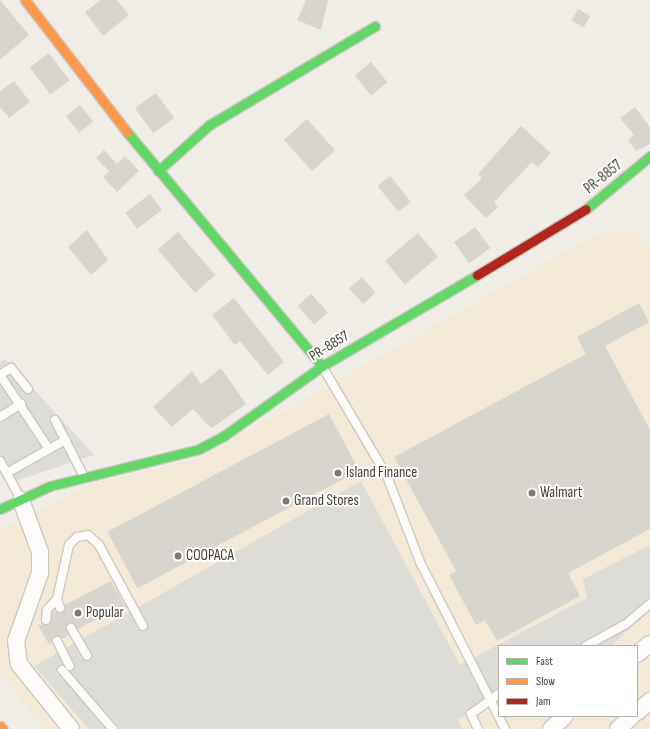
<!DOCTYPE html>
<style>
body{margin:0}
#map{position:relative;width:650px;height:729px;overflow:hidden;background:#efede5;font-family:"Sofia Sans Condensed",sans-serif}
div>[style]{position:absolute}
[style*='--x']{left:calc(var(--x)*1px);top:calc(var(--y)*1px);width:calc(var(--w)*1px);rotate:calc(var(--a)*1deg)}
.commercial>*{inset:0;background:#f4e9d6}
.parking>*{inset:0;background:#dedcd6}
.building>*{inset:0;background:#d8d5ce;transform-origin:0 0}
.roads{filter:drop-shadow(1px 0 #cbc9c1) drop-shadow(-1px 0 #cbc9c1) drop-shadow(0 1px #cbc9c1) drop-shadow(0 -1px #cbc9c1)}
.lane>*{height:8px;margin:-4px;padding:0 4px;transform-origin:4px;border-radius:4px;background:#fdfcfb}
.street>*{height:16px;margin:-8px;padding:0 8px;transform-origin:8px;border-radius:8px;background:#fdfcfb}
.fast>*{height:9px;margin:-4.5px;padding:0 4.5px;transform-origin:4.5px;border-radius:4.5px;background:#63d668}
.slow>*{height:9px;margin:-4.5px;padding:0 4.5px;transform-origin:4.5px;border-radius:4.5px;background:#ff974d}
.jam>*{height:9px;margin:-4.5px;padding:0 4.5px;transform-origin:4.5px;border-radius:4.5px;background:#b3261e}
.dots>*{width:11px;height:11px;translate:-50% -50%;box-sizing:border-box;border:2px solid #fff;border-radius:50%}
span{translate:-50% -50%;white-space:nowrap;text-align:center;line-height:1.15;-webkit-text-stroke:4px #fff;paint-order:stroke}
.street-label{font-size:15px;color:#453e32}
.poi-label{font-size:15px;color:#453e32}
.left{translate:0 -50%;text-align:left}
.legend{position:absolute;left:498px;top:645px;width:140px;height:72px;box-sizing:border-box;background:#fff;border:1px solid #b5b2ad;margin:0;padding:5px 7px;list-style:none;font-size:12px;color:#453e32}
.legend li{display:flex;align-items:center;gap:8px;height:20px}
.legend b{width:20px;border:1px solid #b5b2ad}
</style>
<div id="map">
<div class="commercial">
<div style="clip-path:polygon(evenodd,634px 230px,650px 247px,650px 729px,44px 729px,0 674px,0 531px,94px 483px,199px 459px,596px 234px,634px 230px,499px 646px,637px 646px,637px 716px,499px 716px,499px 646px)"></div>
</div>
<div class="parking">
<div style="clip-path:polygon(5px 359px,31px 386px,94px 455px,12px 482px,0 464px,0 362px)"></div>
<div style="clip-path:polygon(361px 481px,460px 665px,587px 598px,583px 579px,650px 545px,650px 610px,611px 646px,499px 646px,499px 700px,458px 719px,462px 729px,89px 729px,34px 666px)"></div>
</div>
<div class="building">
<div style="clip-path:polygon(0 0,29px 35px,0 60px)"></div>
<div style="clip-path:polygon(101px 0,117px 0,129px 15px,103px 36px,85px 12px)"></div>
<div style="clip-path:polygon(306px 0,328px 0,321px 30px,297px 20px)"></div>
<div style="left:578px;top:9px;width:14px;height:13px;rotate:30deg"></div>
<div style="left:49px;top:53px;width:34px;height:24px;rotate:53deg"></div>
<div style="left:371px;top:62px;width:26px;height:21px;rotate:51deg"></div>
<div style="clip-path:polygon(14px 81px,30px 102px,9px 118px,0 107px,0 91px)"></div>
<div style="left:156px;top:93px;width:31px;height:26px;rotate:54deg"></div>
<div style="left:80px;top:105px;width:21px;height:18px;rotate:51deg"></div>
<div style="clip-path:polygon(635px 107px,650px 127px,650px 144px,636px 151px,628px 140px,634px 135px,620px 118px)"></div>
<div style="left:307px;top:119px;width:42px;height:31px;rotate:48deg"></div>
<div style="clip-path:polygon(521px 126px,551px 153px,538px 167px,532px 162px,494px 202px,498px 207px,486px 218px,464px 195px,482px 178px,478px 174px)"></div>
<div style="clip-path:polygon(104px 150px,117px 164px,125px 156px,139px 171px,117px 192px,103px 177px,109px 171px,96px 158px)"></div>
<div style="left:390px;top:176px;width:33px;height:16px;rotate:51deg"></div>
<div style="left:150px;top:194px;width:20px;height:31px;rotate:53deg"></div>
<div style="left:475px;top:227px;width:26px;height:26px;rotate:54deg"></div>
<div style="clip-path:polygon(87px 230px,108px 260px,91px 275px,68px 247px)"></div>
<div style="left:178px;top:232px;width:57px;height:27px;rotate:49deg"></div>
<div style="left:418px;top:233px;width:31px;height:43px;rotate:50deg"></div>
<div style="left:362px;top:277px;width:21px;height:17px;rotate:49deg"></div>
<div style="left:311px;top:294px;width:25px;height:18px;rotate:48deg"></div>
<div style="clip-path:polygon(234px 298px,284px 362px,268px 375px,240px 341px,235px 345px,212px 315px)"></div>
<div style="clip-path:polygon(639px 303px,649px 322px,605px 346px,650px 430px,650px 529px,568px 573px,580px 596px,497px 641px,485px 620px,476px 625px,449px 575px,456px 571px,394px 457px,586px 354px,577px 337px)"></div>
<div style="clip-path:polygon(221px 368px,246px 404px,218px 424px,211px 428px,193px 409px,172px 427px,153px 407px,192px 371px,201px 384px)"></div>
<div style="left:329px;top:414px;width:64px;height:251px;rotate:62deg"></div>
<div style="clip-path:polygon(111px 581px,127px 609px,112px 611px,78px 629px,69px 623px,66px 628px,69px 635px,62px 639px,54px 636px,50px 646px,38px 625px,49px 625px,53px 612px,62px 613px,65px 605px)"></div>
</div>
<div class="roads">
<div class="lane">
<div style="--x:322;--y:366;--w:128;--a:59.4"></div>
<div style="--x:387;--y:476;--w:92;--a:69"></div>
<div style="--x:420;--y:562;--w:187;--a:63"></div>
<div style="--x:1;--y:374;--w:12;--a:-31"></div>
<div style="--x:11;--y:368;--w:27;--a:51"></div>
<div style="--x:0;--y:375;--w:89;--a:56.5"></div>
<div style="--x:49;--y:449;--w:48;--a:150.3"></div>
<div style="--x:0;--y:417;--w:25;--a:-32"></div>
<div style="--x:55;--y:420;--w:64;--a:63"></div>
<div style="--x:49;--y:449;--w:19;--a:-28"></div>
<div style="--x:0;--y:461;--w:43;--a:61.1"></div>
<div style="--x:60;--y:608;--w:9;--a:-108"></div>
<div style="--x:57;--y:599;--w:55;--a:-77.5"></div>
<div style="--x:69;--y:545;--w:11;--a:-45"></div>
<div style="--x:77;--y:537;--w:11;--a:-10"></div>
<div style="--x:88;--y:535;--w:15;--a:42"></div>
<div style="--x:99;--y:545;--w:92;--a:61.5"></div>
<div style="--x:46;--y:620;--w:10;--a:-84"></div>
<div style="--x:47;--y:610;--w:15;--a:-48"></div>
<div style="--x:71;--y:628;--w:32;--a:60"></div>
<div style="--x:57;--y:641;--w:28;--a:63"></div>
<div style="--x:586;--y:646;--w:46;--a:-28.8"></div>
<div style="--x:626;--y:624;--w:31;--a:-40"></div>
<div style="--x:62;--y:670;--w:78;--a:49.2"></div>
<div style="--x:478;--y:729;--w:17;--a:-115"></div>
<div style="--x:471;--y:714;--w:34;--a:-36"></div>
</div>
<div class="street">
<div style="--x:21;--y:500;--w:55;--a:69.9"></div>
<div style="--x:40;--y:552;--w:21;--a:90"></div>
<div style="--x:40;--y:573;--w:72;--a:109.4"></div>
<div style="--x:16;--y:641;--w:23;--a:83"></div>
<div style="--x:19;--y:664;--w:83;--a:51.3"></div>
<div style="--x:637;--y:654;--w:16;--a:-38"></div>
<div style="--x:637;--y:712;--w:17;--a:-40"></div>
<div style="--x:551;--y:729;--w:19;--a:-43"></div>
<div style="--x:618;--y:729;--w:19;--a:-43"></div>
</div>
<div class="fast">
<div style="--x:127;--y:132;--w:305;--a:50.2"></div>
<div style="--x:158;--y:171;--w:69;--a:-42"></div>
<div style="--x:209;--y:125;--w:193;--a:-30.8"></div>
<div style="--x:586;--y:209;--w:83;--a:-39.6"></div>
<div style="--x:0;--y:509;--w:55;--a:-24.7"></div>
<div style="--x:50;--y:486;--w:154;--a:-13.9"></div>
<div style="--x:199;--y:449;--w:30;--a:-28"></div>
<div style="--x:225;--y:435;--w:119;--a:-35.4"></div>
<div style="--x:322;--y:366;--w:180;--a:-30.4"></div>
</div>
<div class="slow">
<div style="--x:25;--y:0;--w:167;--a:52.3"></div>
<div style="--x:0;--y:726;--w:4;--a:45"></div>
</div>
<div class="jam">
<div style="--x:477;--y:275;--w:127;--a:-31.2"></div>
</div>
</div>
<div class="dots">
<div style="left:338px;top:473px;background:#807b71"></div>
<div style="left:532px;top:493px;background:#807b71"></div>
<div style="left:286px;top:501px;background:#807b71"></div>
<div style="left:178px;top:556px;background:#807b71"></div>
<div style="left:78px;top:613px;background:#807b71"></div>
</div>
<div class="street-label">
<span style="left:603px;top:177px;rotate:-39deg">PR-8857</span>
<span style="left:329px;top:346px;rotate:-32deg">PR-8857</span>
</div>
<div class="poi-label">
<span class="left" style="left:346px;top:473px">Island Finance</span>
<span class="left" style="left:540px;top:493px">Walmart</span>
<span class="left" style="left:294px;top:501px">Grand Stores</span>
<span class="left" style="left:186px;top:556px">COOPACA</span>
<span class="left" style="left:86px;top:613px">Popular</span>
</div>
<ul class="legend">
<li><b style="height:5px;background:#63d668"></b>Fast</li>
<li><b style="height:5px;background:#ff974d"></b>Slow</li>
<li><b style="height:5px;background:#b3261e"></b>Jam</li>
</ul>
</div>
